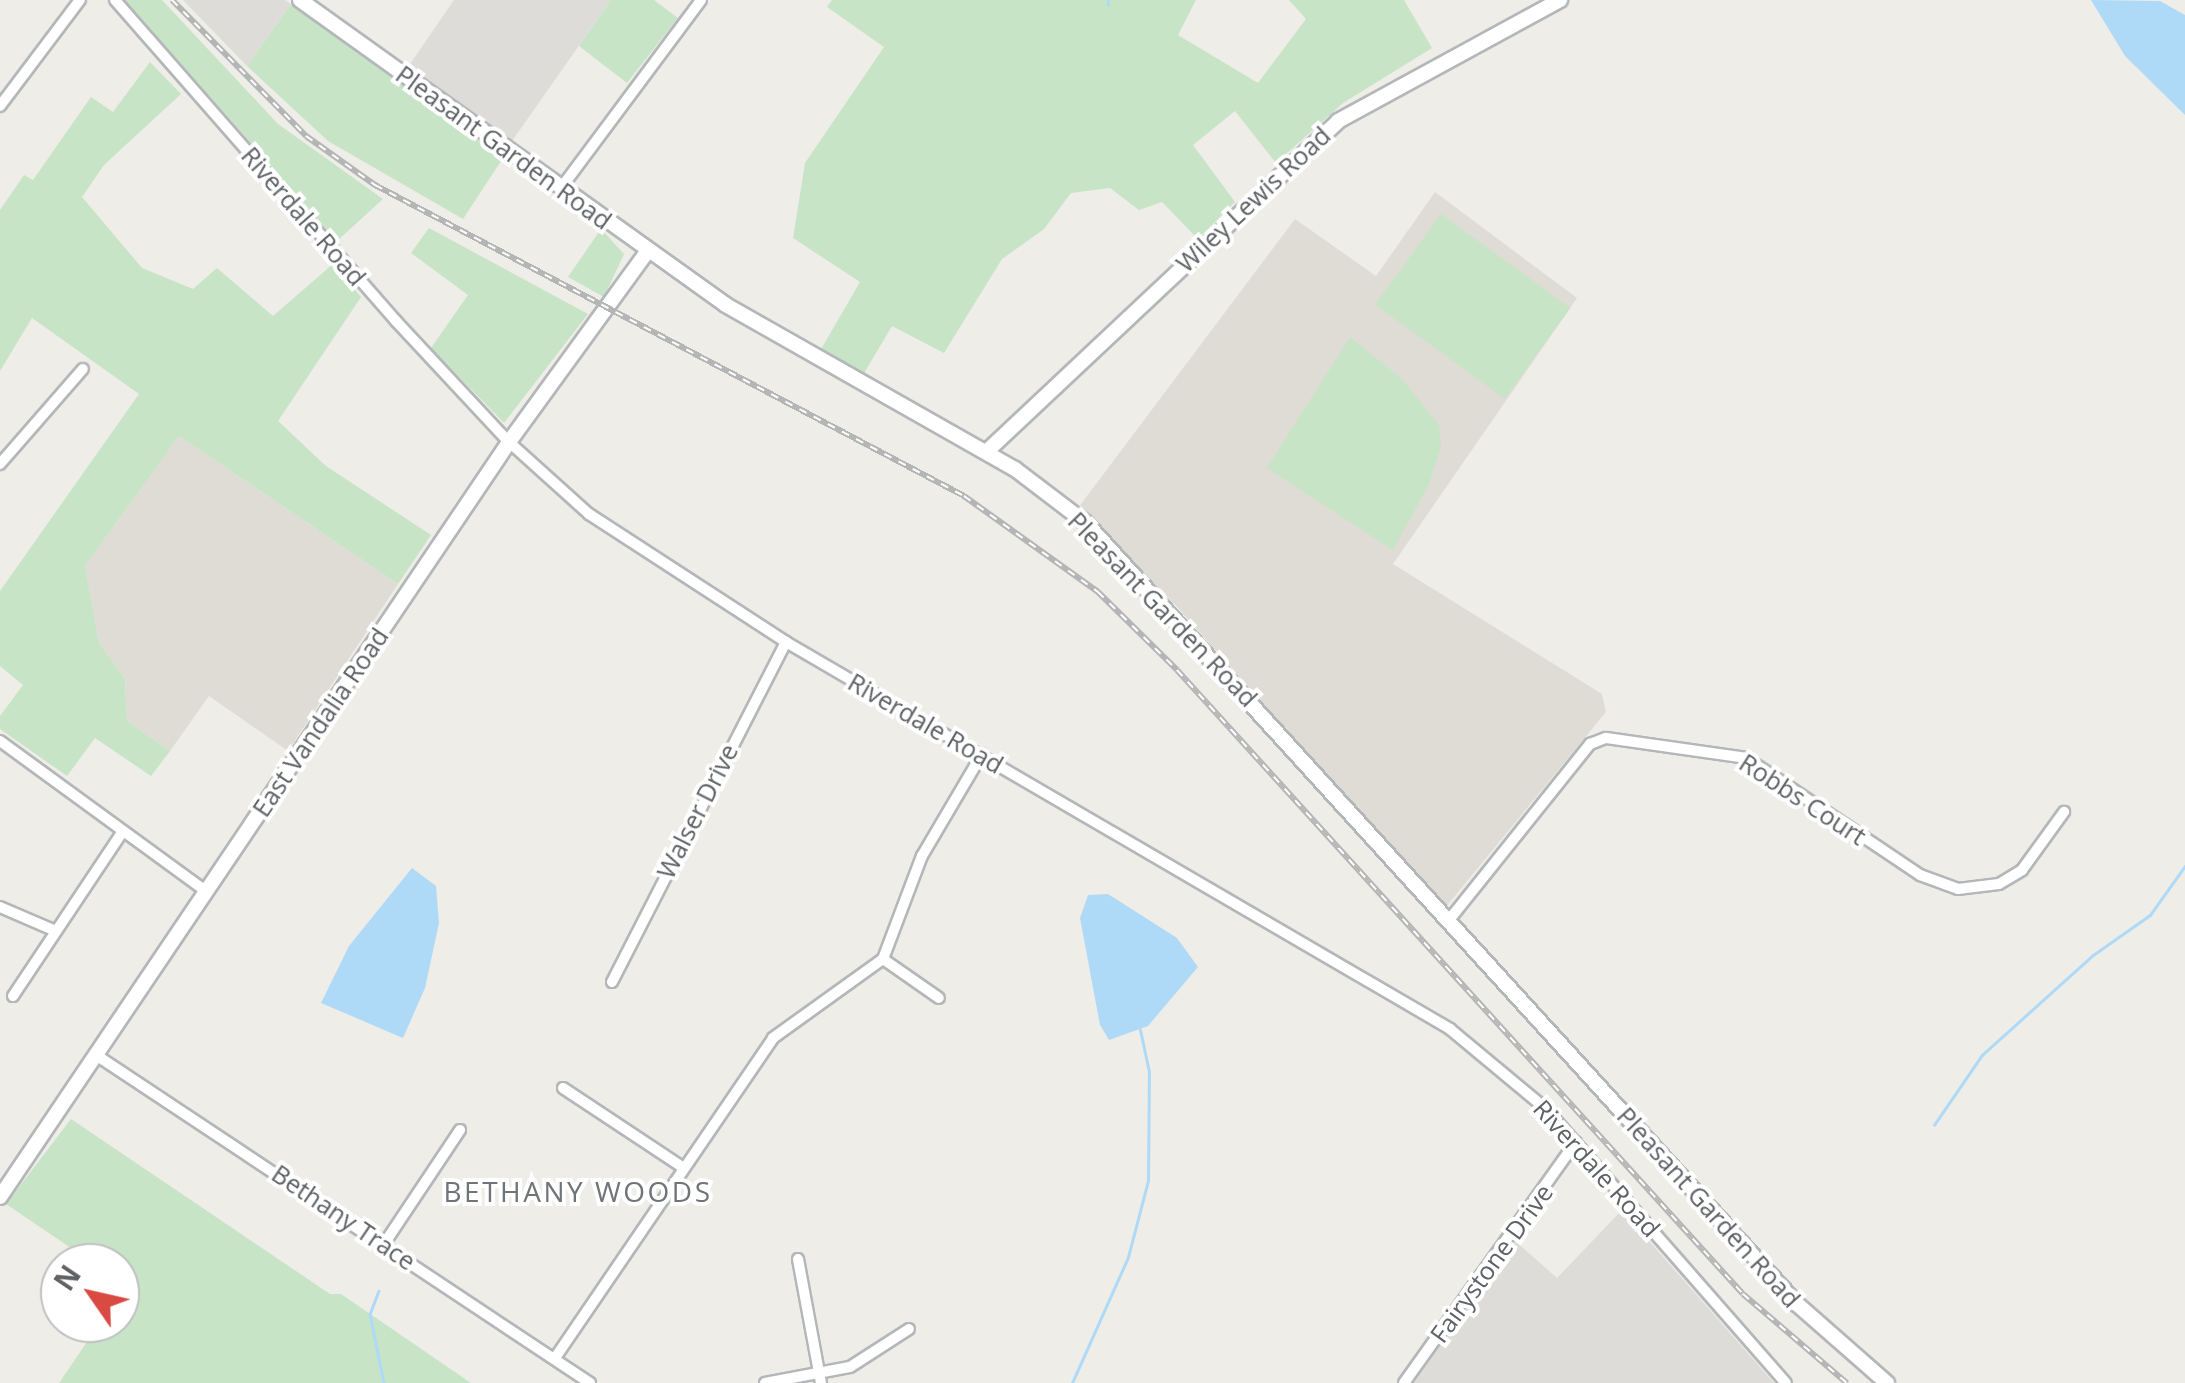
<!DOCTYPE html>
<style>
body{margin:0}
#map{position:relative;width:2185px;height:1383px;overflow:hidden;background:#efede7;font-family:"Open Sans",sans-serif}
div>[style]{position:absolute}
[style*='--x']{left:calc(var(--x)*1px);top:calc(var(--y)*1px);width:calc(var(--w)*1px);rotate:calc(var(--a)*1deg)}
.industrial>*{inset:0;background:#dedcd9}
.education>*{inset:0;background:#dfdcd5}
.green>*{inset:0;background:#c7e4c6;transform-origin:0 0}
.water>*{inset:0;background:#afdaf7}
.stream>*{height:2.5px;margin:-1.25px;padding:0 1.25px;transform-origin:1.25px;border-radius:1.25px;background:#afdaf7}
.roads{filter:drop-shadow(2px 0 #b4b7ba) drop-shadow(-2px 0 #b4b7ba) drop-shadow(0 2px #b4b7ba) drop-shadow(0 -2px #b4b7ba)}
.street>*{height:10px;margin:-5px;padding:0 5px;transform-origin:5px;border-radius:5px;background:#fff}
.secondary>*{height:14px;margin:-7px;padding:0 7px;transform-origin:7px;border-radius:7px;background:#fff}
.rail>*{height:6px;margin-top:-3px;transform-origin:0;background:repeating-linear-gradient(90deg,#fff 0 8px,#b4b5b5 0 16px);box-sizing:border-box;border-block:2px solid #b4b5b5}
span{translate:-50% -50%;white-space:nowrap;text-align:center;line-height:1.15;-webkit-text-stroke:8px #fff;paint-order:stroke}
.street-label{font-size:25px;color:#5e6265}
.neighbourhood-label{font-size:28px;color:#6f7477;letter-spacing:2.5px}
.north{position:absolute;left:40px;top:1243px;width:100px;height:100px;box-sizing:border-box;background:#fff;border:2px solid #bfc0c1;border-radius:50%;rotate:304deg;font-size:28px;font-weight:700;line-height:40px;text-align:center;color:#5e6265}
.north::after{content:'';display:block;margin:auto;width:35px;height:45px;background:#d94a43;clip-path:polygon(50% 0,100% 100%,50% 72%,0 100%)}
</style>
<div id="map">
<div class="industrial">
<div style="clip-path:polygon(183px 0,285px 0,291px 4px,247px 66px)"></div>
<div style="clip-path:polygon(454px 0,611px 0,512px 141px,408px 67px)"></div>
<div style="clip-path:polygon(1622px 1210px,1774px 1383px,1414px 1383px,1514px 1240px,1557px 1278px)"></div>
</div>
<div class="education">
<div style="clip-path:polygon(1435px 192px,1577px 298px,1393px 564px,1602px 694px,1606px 712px,1445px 908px,1178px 608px,1078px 508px,1295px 219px,1376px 276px)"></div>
<div style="clip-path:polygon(179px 436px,398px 584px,288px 751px,209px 696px,170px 751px,127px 721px,125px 679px,99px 643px,85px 566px)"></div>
</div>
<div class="green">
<div style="clip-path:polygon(125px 0,162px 0,278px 124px,383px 199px,337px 241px)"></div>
<div style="clip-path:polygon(611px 0,654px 0,678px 18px,627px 83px,579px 46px)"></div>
<div style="clip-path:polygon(832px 0,1196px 0,1178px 35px,1258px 83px,1306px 19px,1289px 0,1404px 0,1432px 48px,1343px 103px,1276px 163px,1235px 111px,1193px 145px,1235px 202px,1198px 239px,1162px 202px,1139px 210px,1110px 188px,1071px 193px,1044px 229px,1002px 259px,944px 353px,892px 326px,863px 375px,820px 351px,860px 282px,793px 238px,805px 163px,884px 47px,827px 7px)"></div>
<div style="clip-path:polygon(291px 4px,503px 158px,463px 219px,328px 141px,247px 66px)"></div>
<div style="clip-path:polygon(150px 62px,181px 94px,104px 165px,82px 197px,142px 268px,193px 289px,217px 268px,273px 316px,333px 264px,361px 297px,278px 421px,326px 466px,431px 535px,398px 584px,179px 436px,85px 566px,99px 643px,125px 679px,127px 721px,170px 751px,151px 776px,95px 738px,67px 776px,0 729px,0 716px,23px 685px,0 666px,0 591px,139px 394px,32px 318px,0 371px,0 210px,24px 175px,33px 180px,91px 97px,113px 112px)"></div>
<div style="left:1441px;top:214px;width:160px;height:112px;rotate:36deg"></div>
<div style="clip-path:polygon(429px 228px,588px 314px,504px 423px,431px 348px,468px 295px,411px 253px)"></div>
<div style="clip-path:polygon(601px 229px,624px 254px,604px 297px,568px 277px)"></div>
<div style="clip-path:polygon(1350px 337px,1402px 379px,1439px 425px,1441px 446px,1429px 484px,1393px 550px,1267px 468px)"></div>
<div style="clip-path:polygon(71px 1119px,330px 1294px,341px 1294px,471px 1383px,59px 1383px,100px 1323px,120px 1323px,120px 1263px,93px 1263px,6px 1204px)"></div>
</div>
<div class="water">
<div style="clip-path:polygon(2091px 0,2160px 1px,2185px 15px,2185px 115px,2125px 56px)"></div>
<div style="clip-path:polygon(412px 868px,436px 886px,439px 923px,425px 988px,403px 1038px,321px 1003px,349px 946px)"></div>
<div style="clip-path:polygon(1108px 894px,1177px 938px,1198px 967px,1148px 1026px,1109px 1040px,1100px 1025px,1080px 918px,1088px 895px)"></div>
</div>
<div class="stream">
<div style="--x:1108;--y:5;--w:5;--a:-90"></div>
<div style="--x:1934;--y:1125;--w:85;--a:-55.6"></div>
<div style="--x:1982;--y:1055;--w:149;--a:-42"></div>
<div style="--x:2093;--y:955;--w:70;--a:-35.1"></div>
<div style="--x:2150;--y:915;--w:60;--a:-54.5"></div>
<div style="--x:379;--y:1291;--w:25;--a:111"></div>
<div style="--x:370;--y:1314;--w:70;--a:78.5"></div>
<div style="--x:1072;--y:1383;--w:138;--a:-66"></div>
<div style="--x:1128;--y:1257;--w:79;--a:-75.3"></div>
<div style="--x:1148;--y:1181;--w:109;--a:-89.5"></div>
<div style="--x:1149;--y:1072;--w:43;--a:-102.1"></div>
</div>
<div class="roads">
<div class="street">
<div style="--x:115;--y:0;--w:427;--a:48.8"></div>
<div style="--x:396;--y:321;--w:166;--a:47"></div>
<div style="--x:509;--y:442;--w:108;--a:42"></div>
<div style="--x:589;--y:514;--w:235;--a:33"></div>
<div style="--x:786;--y:642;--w:769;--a:30.23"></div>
<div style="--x:1450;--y:1029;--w:125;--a:39.8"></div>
<div style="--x:1546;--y:1109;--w:364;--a:48.8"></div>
<div style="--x:0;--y:106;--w:133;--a:-53"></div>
<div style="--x:561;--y:188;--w:234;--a:-53.3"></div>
<div style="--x:0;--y:464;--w:126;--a:-48.9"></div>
<div style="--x:0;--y:741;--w:255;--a:36.1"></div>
<div style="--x:0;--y:907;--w:61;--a:23.2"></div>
<div style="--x:1449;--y:920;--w:226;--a:-51.3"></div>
<div style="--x:1590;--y:744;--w:17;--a:-21"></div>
<div style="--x:1606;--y:738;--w:141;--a:8.1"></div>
<div style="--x:1746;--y:758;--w:210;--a:33.9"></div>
<div style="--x:1920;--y:875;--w:40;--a:20.2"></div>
<div style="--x:1958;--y:889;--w:41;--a:-7"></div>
<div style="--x:1999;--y:884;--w:27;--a:-31"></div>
<div style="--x:2022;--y:870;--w:72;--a:-54.1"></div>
<div style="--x:883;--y:959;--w:68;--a:34.9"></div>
<div style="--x:612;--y:982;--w:382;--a:-62.9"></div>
<div style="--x:13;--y:996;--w:198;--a:-56.3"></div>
<div style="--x:96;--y:1055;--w:593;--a:33.58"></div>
<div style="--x:563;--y:1088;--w:141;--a:33.5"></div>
<div style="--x:384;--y:1244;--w:137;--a:-56.3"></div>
<div style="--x:798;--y:1259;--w:126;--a:79.5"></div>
<div style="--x:555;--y:1358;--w:387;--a:-55.7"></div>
<div style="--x:773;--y:1038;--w:135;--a:-35.7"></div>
<div style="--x:883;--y:959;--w:110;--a:-69.3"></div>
<div style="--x:922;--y:856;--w:118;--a:-59.5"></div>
<div style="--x:765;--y:1383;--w:86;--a:-10.7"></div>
<div style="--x:850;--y:1367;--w:70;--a:-32.8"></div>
<div style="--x:1404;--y:1383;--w:296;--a:-54.5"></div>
</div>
<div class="secondary">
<div style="--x:300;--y:0;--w:524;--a:35.6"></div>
<div style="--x:726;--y:305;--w:332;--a:29.6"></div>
<div style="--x:1015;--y:469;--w:89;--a:37.3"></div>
<div style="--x:1086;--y:523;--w:1056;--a:47.69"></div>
<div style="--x:1797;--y:1304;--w:120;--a:41.3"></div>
<div style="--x:986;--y:452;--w:483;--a:-43.2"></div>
<div style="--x:1338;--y:121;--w:253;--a:-28.6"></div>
<div style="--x:0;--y:1197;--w:911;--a:-56.01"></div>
<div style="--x:509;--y:442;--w:235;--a:-54"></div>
</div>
</div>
<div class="rail">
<div style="--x:172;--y:0;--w:191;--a:45.4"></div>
<div style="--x:306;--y:136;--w:85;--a:35.4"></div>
<div style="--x:375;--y:185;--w:666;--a:27.83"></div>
<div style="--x:964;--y:496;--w:165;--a:35.6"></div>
<div style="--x:1098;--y:592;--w:111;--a:44.6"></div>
<div style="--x:1177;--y:670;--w:842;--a:47.79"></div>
<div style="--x:1743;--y:1294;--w:137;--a:40.6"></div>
</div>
<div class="street-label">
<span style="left:504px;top:147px;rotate:36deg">Pleasant Garden Road</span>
<span style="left:1253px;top:199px;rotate:-43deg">Wiley Lewis Road</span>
<span style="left:304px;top:216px;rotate:49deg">Riverdale Road</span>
<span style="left:1163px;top:609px;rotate:46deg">Pleasant Garden Road</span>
<span style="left:320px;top:722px;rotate:-56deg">East Vandalia Road</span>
<span style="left:926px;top:723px;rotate:30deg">Riverdale Road</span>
<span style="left:1803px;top:799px;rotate:33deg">Robbs Court</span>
<span style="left:697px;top:811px;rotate:-63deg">Walser Drive</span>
<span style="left:1597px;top:1168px;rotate:48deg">Riverdale Road</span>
<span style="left:1709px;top:1207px;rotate:48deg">Pleasant Garden Road</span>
<span style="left:344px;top:1217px;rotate:34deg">Bethany Trace</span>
<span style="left:1491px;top:1263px;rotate:-54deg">Fairystone Drive</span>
</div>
<div class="neighbourhood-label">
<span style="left:578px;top:1191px">BETHANY WOODS</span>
</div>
<div class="north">N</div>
</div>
